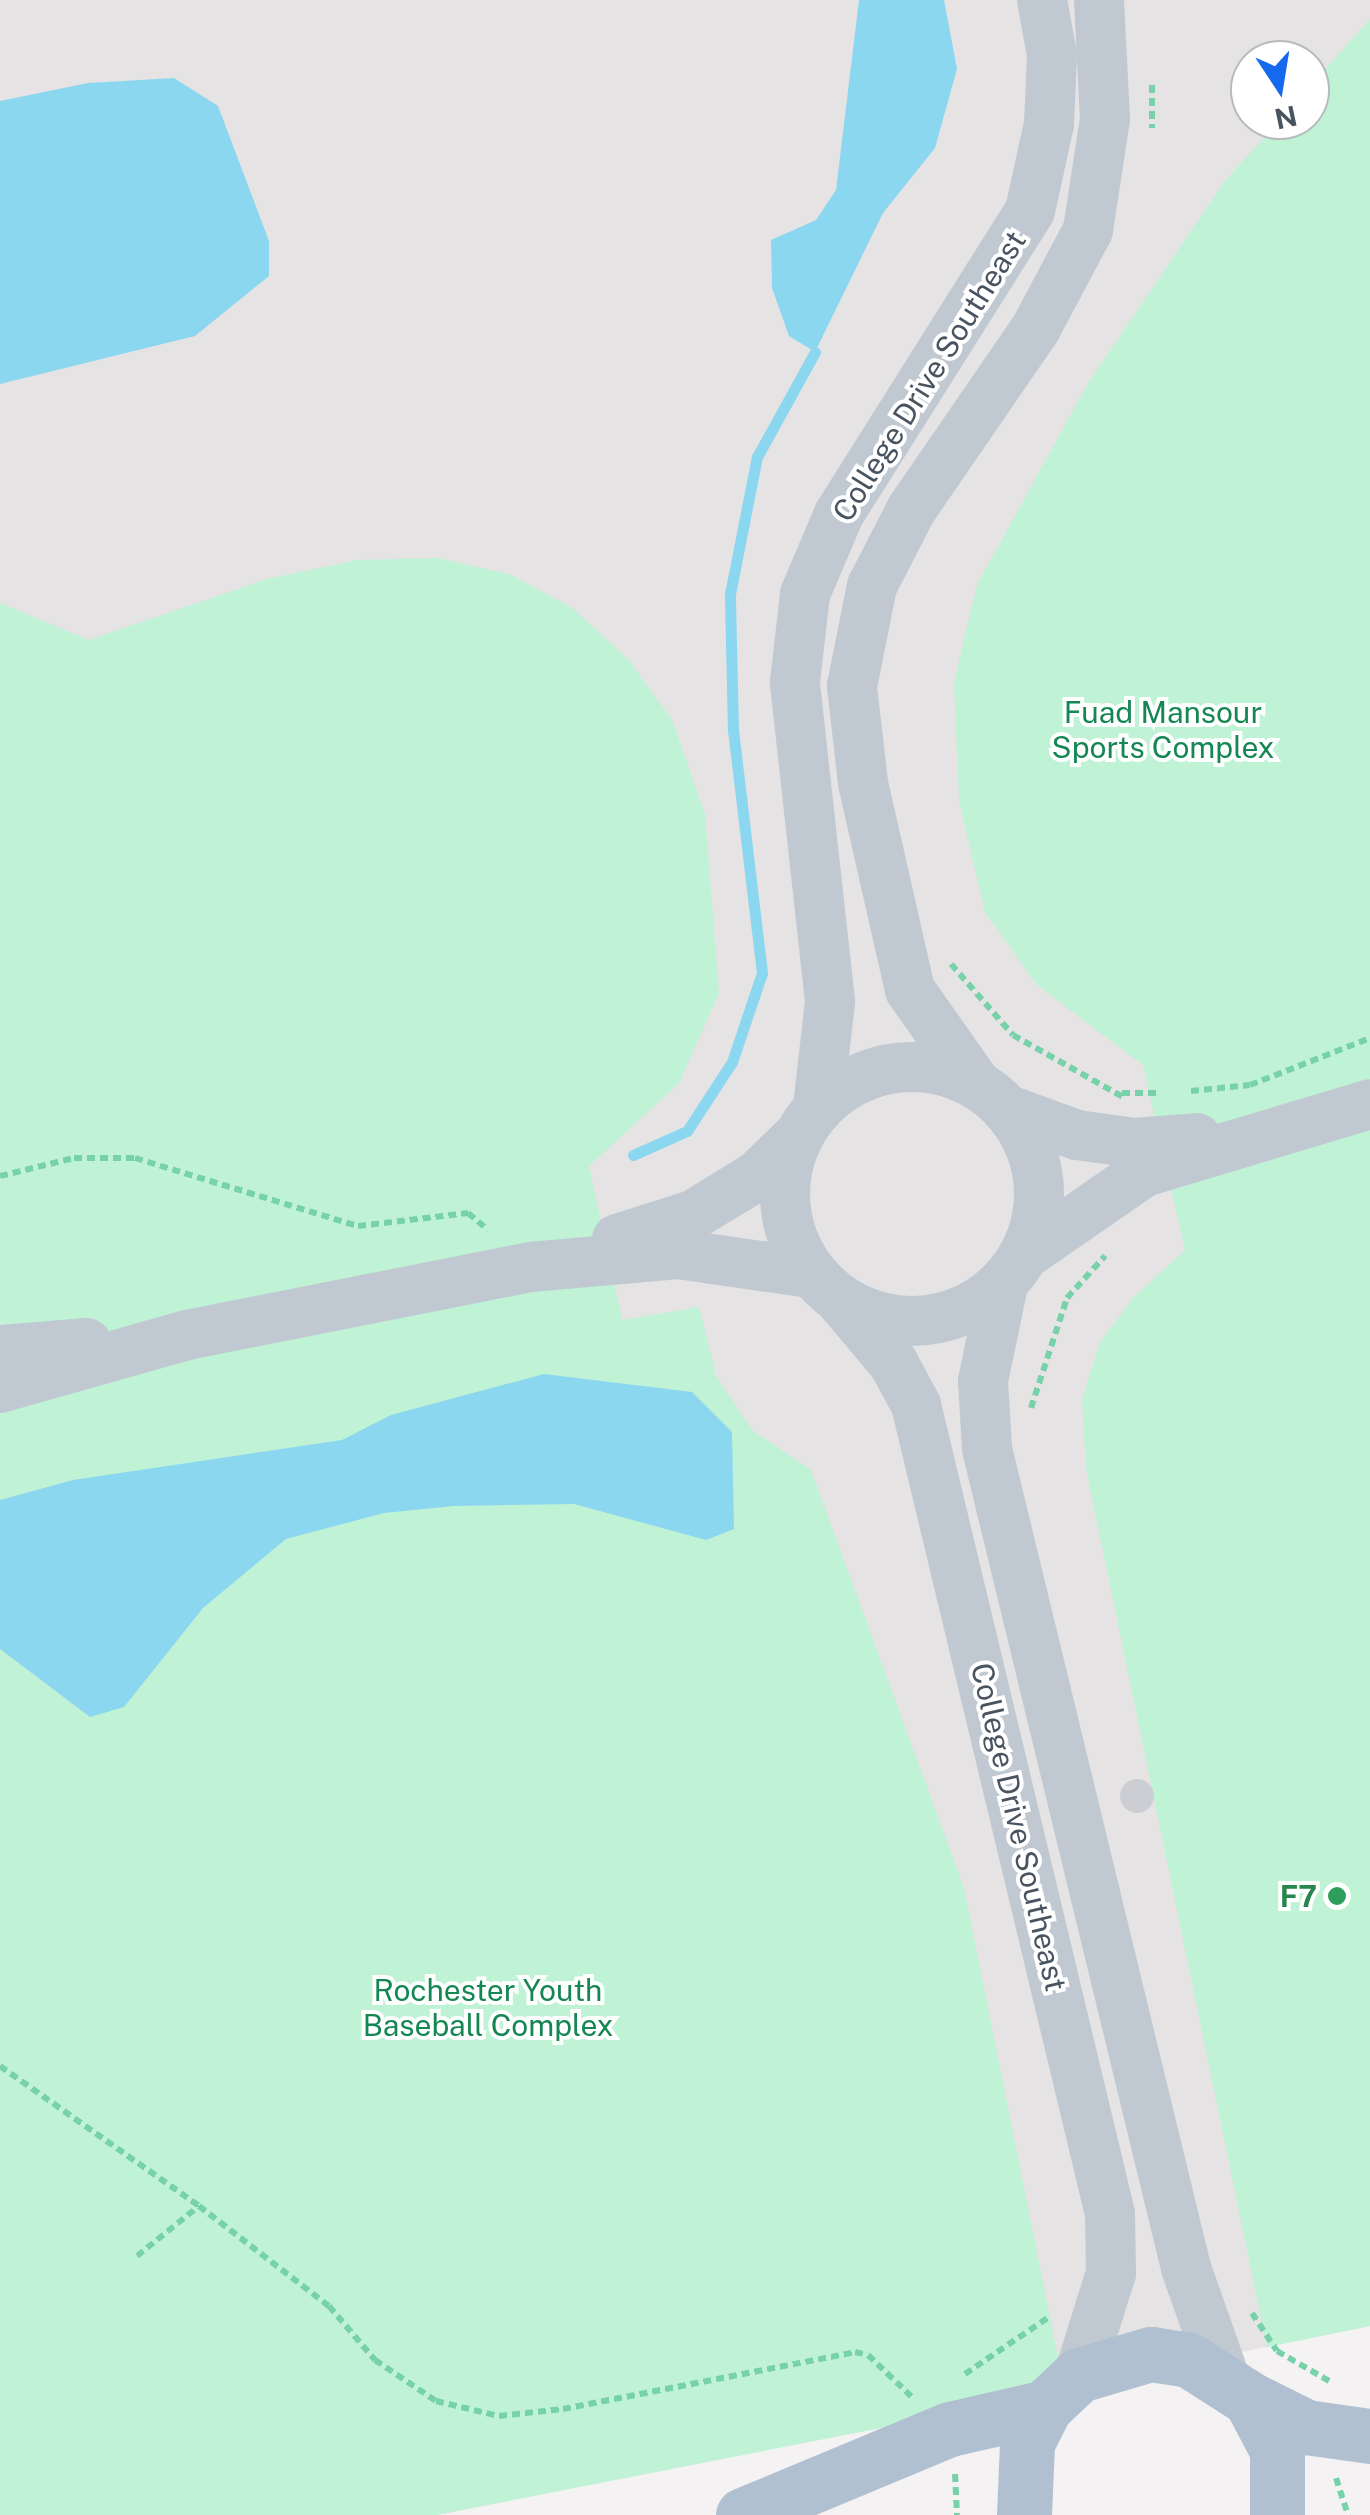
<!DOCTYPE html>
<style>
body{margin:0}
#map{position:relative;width:1370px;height:2515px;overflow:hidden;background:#f4f2f2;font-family:"Public Sans",sans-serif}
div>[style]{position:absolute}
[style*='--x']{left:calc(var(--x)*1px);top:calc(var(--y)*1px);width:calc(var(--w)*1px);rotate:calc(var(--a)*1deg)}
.education>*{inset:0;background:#e5e3e4}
.green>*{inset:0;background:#c0f2d6}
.water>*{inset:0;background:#8cd7f0}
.stream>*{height:11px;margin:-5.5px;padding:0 5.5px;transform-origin:5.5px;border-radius:5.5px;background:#8cd7f0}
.building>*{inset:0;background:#ccced4}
.round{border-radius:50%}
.path>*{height:6px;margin-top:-3px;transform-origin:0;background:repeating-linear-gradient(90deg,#77d2a9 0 8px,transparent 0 13px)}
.minor>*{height:50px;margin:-25px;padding:0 25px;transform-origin:25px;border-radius:25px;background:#c0c9d2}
.minor>.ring{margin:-25px;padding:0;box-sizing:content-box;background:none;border:50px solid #c0c9d2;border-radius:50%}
.major>*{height:55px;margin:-27.5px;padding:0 27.5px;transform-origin:27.5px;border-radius:27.5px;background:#b1c0d1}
.dots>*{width:28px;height:28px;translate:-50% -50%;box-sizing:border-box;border:5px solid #fff;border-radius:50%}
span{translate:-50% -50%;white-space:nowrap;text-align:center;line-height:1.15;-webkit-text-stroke:8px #fff;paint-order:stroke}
.street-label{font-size:30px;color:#495461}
.park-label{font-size:30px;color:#148753}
.leisure-label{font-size:30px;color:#27864d;font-weight:700}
.right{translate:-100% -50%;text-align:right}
.north{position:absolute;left:1230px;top:40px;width:100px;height:100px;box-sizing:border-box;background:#fff;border:2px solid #b6bbc0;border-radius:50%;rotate:168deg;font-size:28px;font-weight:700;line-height:40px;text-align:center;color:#495461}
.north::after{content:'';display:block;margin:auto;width:35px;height:45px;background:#1469ed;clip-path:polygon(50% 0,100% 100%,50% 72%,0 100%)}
</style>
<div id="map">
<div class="education">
<div style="clip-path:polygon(evenodd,0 0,1370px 0,1370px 2326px,437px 2515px,0 2515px,0 0,1250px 60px,1310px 60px,1310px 120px,1250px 120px,1250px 60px)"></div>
</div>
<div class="green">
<div style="clip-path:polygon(1370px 19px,1370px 2326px,1267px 2347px,1086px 1469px,1082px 1399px,1100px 1342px,1134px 1297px,1185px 1250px,1143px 1065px,1037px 985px,985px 912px,959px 801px,954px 682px,977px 585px,1088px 383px,1225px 181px,1280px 120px,1310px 120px,1310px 86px)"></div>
<div style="clip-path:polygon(437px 558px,509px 574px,571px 607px,628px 659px,672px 720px,705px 814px,719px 993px,679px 1083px,589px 1166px,622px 1320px,699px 1307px,716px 1376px,753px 1431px,811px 1470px,964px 1888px,1065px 2392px,437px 2515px,0 2515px,0 603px,89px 640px,267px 579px,357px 560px)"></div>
</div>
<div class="water">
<div style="clip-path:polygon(859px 0,944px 0,957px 69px,935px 148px,883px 213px,815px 352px,789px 336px,772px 288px,771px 240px,816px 220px,836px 190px)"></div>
<div style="clip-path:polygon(174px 78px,218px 106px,269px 241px,269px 276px,195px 336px,0 384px,0 101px,88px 83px)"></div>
<div style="clip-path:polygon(544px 1374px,692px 1392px,732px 1432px,734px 1529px,706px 1540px,574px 1504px,454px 1506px,384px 1513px,286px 1539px,203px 1608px,124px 1707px,90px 1717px,0 1649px,0 1500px,73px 1480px,342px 1440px,391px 1415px)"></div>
</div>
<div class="stream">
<div style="--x:633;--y:1155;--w:59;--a:-24"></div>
<div style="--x:687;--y:1131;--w:82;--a:-56.9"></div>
<div style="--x:732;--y:1062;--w:94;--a:-71.4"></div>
<div style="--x:762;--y:973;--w:244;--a:-96.8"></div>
<div style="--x:733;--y:731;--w:137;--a:-91.3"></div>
<div style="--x:730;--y:594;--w:140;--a:-78.9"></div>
<div style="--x:757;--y:457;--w:120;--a:-61.1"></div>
</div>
<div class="building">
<div class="round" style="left:1120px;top:1779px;width:34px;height:34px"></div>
</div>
<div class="path">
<div style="--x:1152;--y:85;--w:43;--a:90"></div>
<div style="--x:951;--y:964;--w:94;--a:48.9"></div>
<div style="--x:1013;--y:1035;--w:126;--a:29.4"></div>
<div style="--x:1191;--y:1091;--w:59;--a:-5.8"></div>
<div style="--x:1250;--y:1085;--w:129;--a:-21.4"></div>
<div style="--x:1122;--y:1093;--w:37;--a:0"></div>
<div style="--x:0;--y:1176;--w:76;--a:-13.7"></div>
<div style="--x:74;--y:1158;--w:61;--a:0"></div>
<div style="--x:135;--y:1158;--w:233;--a:17"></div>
<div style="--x:358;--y:1226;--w:111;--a:-6.7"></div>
<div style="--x:468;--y:1213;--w:26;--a:40"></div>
<div style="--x:1031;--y:1408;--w:116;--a:-71.9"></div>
<div style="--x:1067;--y:1298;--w:57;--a:-47.9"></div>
<div style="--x:0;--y:2066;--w:243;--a:35.1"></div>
<div style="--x:199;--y:2206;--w:164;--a:37.6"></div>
<div style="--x:329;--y:2306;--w:71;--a:49.6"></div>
<div style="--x:375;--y:2360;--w:73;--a:33.9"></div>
<div style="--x:436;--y:2401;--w:65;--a:13.4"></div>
<div style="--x:499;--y:2416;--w:64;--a:-6.2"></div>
<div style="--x:563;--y:2409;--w:298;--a:-11"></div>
<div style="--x:855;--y:2352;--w:13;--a:13"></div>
<div style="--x:868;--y:2355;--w:61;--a:43.7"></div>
<div style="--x:137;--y:2256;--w:80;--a:-38.9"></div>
<div style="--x:1252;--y:2313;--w:45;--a:56.7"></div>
<div style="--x:1277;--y:2351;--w:62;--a:29.9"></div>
<div style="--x:965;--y:2374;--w:102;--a:-34.2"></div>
<div style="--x:955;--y:2474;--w:41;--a:87.2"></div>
<div style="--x:1336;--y:2478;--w:39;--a:72"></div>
</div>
<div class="minor">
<div class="ring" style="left:785px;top:1067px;width:204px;height:204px"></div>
<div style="--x:974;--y:1081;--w:111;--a:-125.1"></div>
<div style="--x:910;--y:990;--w:212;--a:-102.8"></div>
<div style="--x:863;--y:783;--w:98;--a:-96.5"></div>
<div style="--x:852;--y:686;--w:102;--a:-78.7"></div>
<div style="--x:872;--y:586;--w:85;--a:-62.8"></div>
<div style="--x:911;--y:510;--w:221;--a:-55.5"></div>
<div style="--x:1036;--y:328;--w:111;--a:-62"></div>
<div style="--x:1088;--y:230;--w:112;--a:-81.3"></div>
<div style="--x:1105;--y:119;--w:119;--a:-92.9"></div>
<div style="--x:818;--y:1107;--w:107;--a:-83.5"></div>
<div style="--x:830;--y:1001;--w:321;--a:-96.3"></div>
<div style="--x:795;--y:682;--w:89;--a:-83.5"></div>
<div style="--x:805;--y:594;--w:87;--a:-67"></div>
<div style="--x:839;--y:514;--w:358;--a:-57.8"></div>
<div style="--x:1030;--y:211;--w:89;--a:-77.7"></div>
<div style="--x:1049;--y:124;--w:69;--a:-87.5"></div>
<div style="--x:1052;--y:55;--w:56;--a:-100.3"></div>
<div style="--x:1011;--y:1111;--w:70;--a:20"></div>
<div style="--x:1077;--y:1135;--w:58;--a:8"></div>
<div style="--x:1134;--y:1143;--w:63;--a:-4.5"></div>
<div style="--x:617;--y:1239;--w:80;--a:-17.5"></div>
<div style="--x:693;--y:1215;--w:75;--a:-31.4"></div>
<div style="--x:757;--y:1176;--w:56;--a:-44.3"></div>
<div style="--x:1027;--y:1253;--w:142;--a:-34.7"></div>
<div style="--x:1144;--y:1172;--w:236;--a:-16.7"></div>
<div style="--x:1003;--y:1285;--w:98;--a:101.8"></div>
<div style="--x:983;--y:1381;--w:68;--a:86.6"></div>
<div style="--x:987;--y:1449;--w:843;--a:76.34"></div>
<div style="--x:1186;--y:2268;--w:114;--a:70.6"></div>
<div style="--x:841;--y:1301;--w:82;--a:49.9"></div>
<div style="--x:894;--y:1364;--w:47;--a:61.8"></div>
<div style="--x:916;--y:1405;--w:832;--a:76.51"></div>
<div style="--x:1110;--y:2214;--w:59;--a:89"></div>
<div style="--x:1111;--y:2273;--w:107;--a:107.4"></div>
<div style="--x:0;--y:1350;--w:87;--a:-4.6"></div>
<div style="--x:0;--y:1388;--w:194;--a:-15.8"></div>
<div style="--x:187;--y:1335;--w:350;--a:-11.2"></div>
<div style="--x:530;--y:1267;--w:149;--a:-5"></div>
<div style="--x:678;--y:1254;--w:133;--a:8.2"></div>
</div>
<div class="major">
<div style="--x:1250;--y:2399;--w:63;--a:26.6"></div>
<div style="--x:1306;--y:2427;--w:65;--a:8"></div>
<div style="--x:743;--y:2515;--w:224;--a:-22.6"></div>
<div style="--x:950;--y:2429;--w:98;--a:-13"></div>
<div style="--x:1024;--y:2515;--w:72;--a:-87.6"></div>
<div style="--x:1027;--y:2443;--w:40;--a:-63.4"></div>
<div style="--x:1045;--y:2407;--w:47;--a:-43.3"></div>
<div style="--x:1079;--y:2375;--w:75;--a:-16.3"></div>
<div style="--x:1151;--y:2354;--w:38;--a:9"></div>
<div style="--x:1189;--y:2360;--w:72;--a:32.6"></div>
<div style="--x:1250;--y:2399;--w:58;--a:62.1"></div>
<div style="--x:1277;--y:2450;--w:65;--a:90"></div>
</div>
<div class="dots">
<div style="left:1337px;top:1896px;background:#2e9e5b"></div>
</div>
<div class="street-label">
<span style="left:929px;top:376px;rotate:-58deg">College Drive Southeast</span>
<span style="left:1019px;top:1827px;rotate:77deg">College Drive Southeast</span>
</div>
<div class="park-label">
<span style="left:1163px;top:729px">Fuad Mansour<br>Sports Complex</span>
<span style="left:488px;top:2007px">Rochester Youth<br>Baseball Complex</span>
</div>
<div class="leisure-label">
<span class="right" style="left:1317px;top:1896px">F7</span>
</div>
<div class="north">N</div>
</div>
